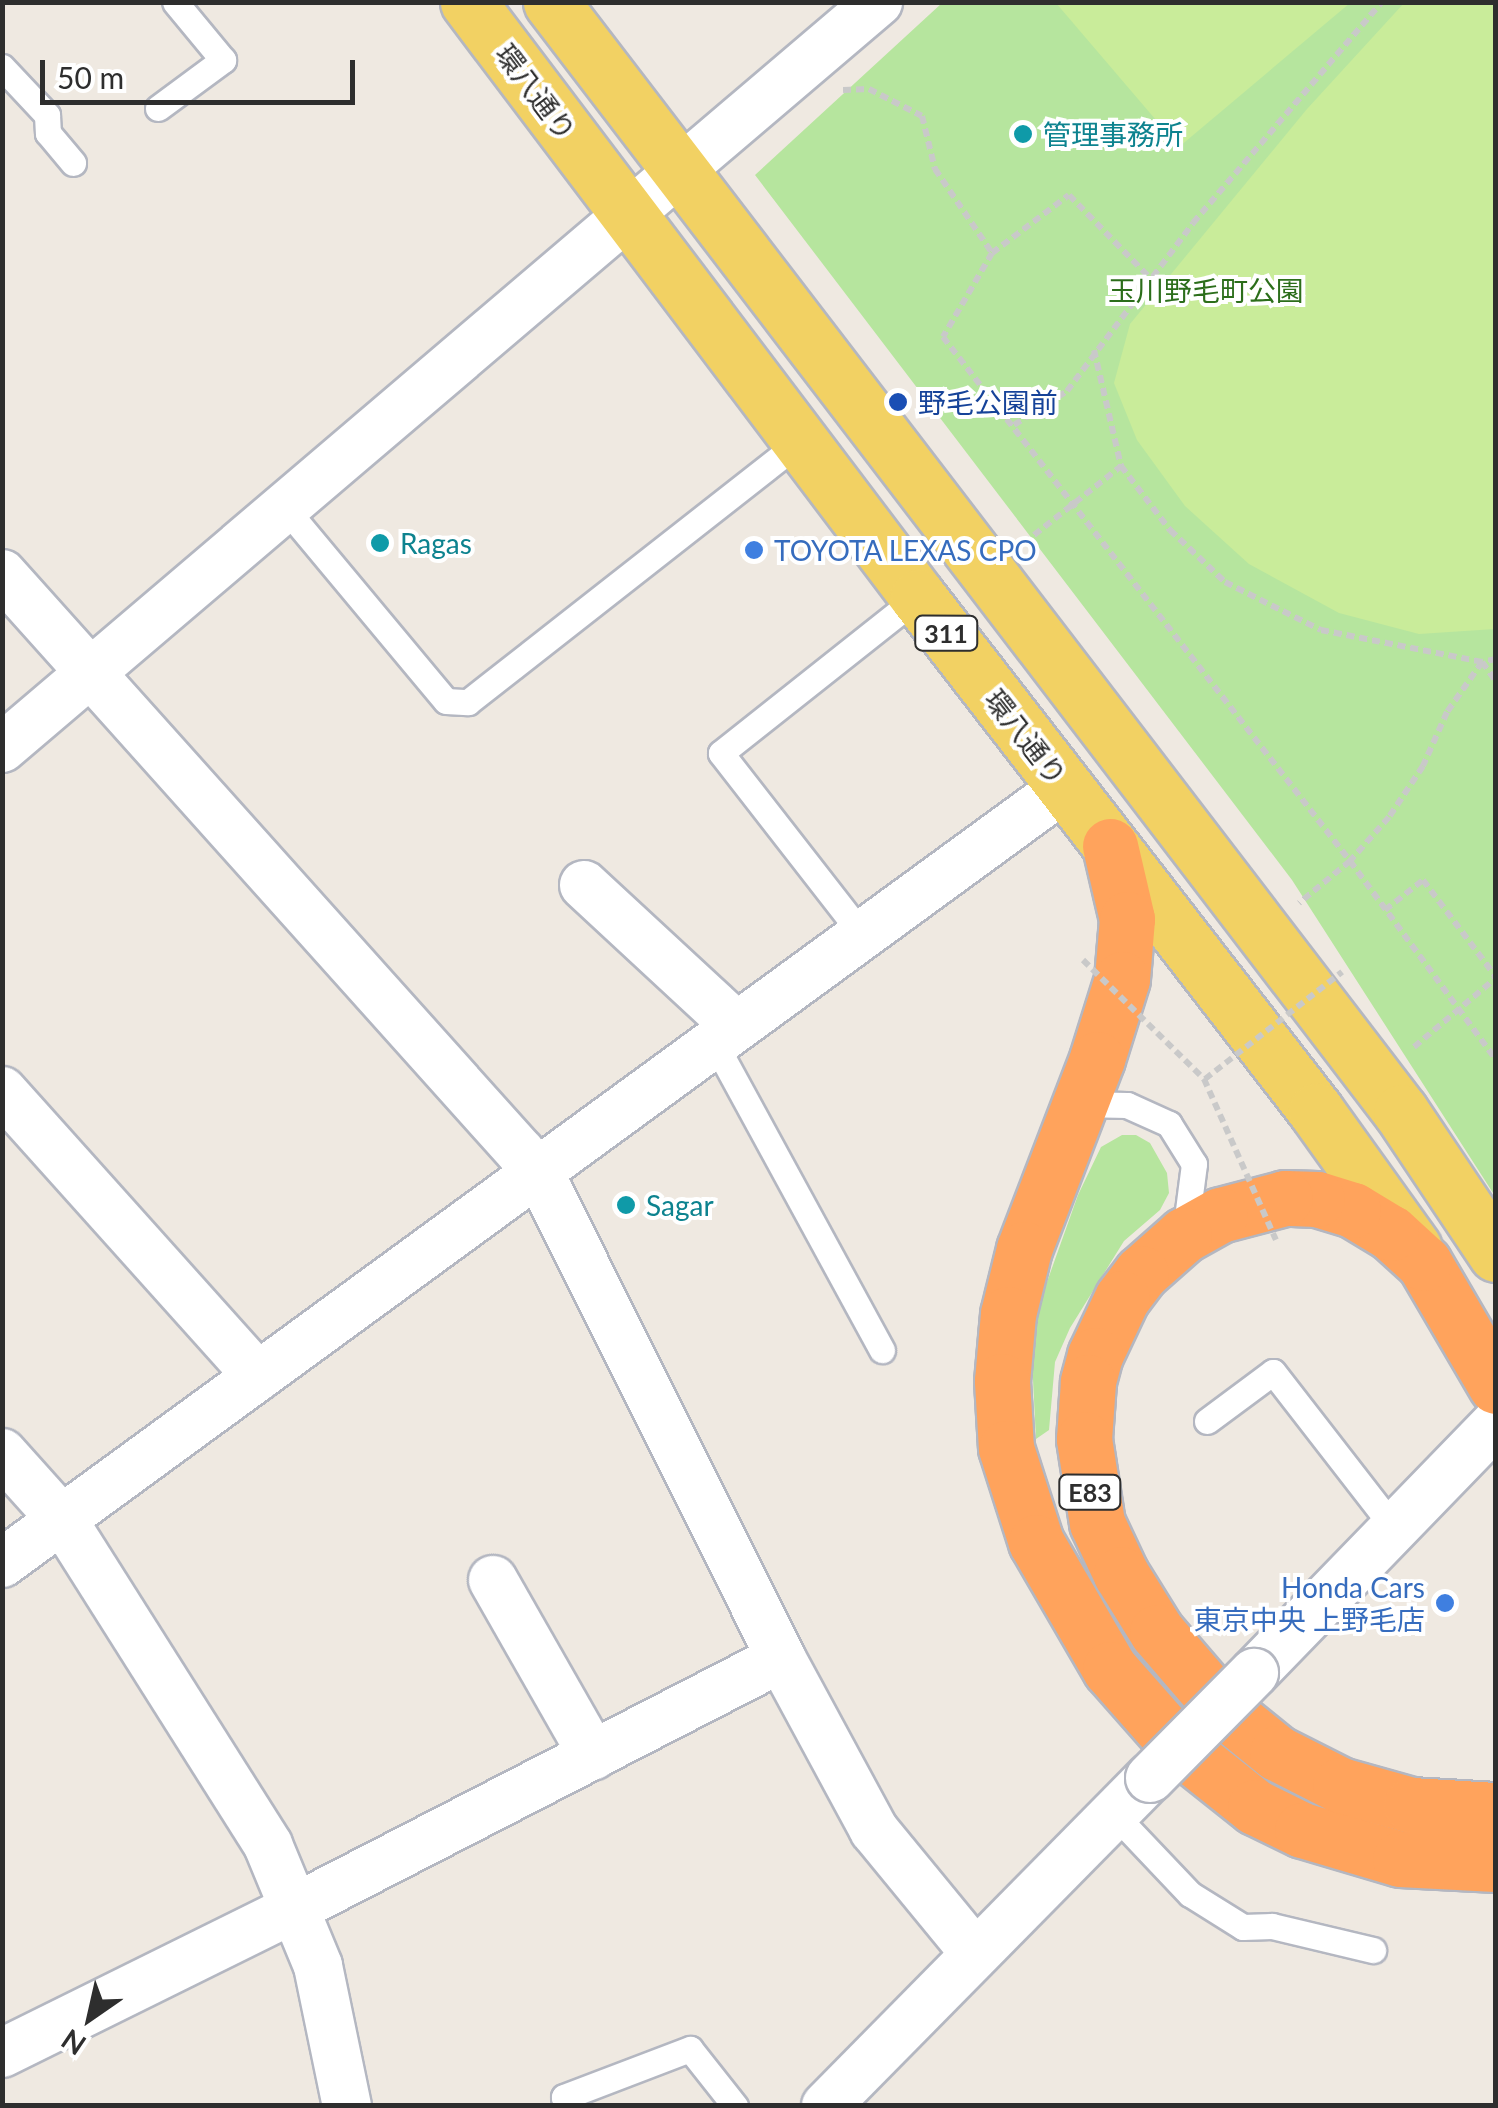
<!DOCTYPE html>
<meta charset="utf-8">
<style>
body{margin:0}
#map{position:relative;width:1498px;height:2108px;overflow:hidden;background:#efe9e1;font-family:Lato,"Noto Sans JP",sans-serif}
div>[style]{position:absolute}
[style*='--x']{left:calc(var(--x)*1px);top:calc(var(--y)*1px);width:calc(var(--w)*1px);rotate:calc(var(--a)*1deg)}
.green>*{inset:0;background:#b6e59e}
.pitch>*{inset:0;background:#c9ec9a}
.path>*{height:6px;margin-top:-3px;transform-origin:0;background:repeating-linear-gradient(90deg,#c9c9c9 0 8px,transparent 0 13px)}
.roads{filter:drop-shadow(2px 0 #b4b7c1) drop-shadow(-2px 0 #b4b7c1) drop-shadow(0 2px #b4b7c1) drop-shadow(0 -2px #b4b7c1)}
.lane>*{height:25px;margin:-12.5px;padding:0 12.5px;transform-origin:12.5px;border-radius:12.5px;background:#fff}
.street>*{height:48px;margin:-24px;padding:0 24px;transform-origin:24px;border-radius:24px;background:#fff}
.primary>*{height:55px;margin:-27.5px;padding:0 27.5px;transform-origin:27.5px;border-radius:27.5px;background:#f2d163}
.highway>*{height:55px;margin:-27.5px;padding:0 27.5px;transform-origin:27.5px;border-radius:27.5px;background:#ffa35c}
.path-bridge>*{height:6px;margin-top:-3px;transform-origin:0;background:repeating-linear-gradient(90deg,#c9c9c9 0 8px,transparent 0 13px)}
.bridges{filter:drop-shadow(2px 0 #b4b7c1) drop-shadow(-2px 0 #b4b7c1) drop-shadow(0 2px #b4b7c1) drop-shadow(0 -2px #b4b7c1)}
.street-bridge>*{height:48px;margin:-24px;padding:0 24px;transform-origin:24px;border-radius:24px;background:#fff}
.dots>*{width:28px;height:28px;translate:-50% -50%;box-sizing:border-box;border:5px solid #fff;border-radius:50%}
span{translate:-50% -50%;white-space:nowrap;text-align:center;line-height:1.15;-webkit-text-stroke:8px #fff;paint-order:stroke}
.shield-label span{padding:2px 8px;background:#fff;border:2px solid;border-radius:8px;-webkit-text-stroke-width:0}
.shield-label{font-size:25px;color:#2e2e2e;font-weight:700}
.street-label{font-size:28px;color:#2e2e2e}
.culture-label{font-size:28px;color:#0d838f}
.left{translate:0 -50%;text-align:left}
.park-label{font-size:28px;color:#2c6e1b}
.transit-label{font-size:28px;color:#164399}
.shop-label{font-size:28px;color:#366cbe}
.right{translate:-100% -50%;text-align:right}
.frame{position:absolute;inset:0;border:5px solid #2e2e2e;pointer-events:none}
.north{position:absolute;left:40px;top:1968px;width:100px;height:100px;-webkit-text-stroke:8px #fff;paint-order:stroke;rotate:214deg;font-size:28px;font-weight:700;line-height:40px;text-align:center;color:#2e2e2e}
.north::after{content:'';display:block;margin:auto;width:35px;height:45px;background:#2e2e2e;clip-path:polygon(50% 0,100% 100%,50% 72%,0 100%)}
.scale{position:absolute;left:40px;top:60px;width:315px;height:45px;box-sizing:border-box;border:5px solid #2e2e2e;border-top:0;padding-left:12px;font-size:30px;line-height:35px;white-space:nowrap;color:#2e2e2e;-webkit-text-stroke:8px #fff;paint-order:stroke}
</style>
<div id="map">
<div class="green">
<div style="clip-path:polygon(942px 3px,1495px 3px,1495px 1196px,1292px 880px,755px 175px)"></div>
<div style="clip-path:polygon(1122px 1135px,1136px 1135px,1150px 1143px,1167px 1173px,1169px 1193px,1160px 1210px,1124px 1241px,1070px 1328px,1055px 1362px,1049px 1430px,1036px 1439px,1032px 1360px,1037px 1310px,1078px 1195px,1101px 1147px)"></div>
</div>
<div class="pitch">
<div style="clip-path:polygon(1405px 2px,1495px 3px,1495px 629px,1419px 634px,1339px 613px,1249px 564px,1185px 506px,1137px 440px,1114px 383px,1130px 324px,1307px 109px)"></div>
<div style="clip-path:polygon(1056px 3px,1350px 3px,1179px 147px)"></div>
</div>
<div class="path">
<div style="--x:843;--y:90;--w:26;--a:-2"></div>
<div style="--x:869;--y:89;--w:59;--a:27"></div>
<div style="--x:922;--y:116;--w:55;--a:76.2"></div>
<div style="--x:935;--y:169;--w:102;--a:55.8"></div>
<div style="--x:992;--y:253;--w:97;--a:120.3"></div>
<div style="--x:943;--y:337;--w:663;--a:52.16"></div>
<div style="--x:1350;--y:861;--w:247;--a:53.7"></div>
<div style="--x:992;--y:253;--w:96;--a:-37"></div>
<div style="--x:1069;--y:195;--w:116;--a:45.7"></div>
<div style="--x:1094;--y:350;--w:119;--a:76.9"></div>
<div style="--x:1121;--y:466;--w:81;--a:52.6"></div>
<div style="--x:1170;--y:530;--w:76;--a:43.4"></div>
<div style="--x:1225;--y:582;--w:107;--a:26.6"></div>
<div style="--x:1321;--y:630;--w:164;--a:11.2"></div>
<div style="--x:1482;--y:662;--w:61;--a:125"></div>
<div style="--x:1447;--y:712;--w:59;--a:114"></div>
<div style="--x:1423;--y:766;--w:61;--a:123.7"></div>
<div style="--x:1389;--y:817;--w:59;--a:131.6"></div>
<div style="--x:1350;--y:861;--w:66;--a:140.5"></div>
<div style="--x:1014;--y:425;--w:63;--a:-32.7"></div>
<div style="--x:1067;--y:391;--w:210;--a:-53.1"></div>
<div style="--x:1193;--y:223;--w:291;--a:-49.5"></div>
<div style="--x:1024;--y:543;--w:124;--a:-38.4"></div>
<div style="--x:1496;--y:659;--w:14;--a:168"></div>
<div style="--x:1482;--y:662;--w:24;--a:54"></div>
<div style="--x:1385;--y:910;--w:48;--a:-38.3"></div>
<div style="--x:1423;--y:880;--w:121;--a:53"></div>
<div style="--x:1414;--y:1047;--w:107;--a:-40.1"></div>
</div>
<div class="roads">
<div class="lane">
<div style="--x:2;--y:67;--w:66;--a:46.8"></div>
<div style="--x:47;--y:115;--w:18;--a:87"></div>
<div style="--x:48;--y:133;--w:39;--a:50"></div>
<div style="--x:158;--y:108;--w:81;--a:-36.4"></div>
<div style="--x:223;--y:60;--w:75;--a:-129.6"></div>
<div style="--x:285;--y:508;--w:251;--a:50.2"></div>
<div style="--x:446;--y:701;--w:22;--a:3"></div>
<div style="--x:468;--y:702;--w:423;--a:-38.1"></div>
<div style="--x:861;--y:933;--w:228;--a:-127.9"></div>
<div style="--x:721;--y:753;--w:251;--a:-38.4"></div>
<div style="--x:714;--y:1042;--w:351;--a:61.4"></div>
<div style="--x:1080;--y:1104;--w:47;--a:1.2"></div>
<div style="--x:1127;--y:1105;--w:46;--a:24.3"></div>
<div style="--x:1169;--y:1124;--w:47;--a:58"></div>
<div style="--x:1194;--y:1164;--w:70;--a:97.4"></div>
<div style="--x:1207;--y:1421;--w:82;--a:-36.6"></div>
<div style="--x:1273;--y:1372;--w:199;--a:52.2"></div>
<div style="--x:1115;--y:1815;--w:109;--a:46.5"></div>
<div style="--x:1190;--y:1894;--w:62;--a:31.9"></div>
<div style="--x:1243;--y:1927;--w:29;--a:-2"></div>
<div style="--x:1272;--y:1926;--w:104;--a:13.4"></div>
<div style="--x:566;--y:2106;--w:9;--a:-103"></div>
<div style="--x:564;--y:2097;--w:135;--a:-20.9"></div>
<div style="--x:690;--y:2049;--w:73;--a:51.7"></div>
</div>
<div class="street">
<div style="--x:2;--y:574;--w:778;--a:48.13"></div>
<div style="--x:521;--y:1153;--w:47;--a:54.6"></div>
<div style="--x:548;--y:1191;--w:522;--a:63.48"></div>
<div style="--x:781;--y:1658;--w:196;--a:61.6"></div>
<div style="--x:874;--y:1830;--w:159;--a:50.6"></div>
<div style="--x:2;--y:748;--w:1151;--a:-40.42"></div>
<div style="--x:584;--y:885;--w:207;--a:42.8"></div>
<div style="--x:2;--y:1091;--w:383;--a:48.1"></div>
<div style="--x:2;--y:1453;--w:93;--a:48.1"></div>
<div style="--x:64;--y:1522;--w:382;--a:57.7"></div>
<div style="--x:268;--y:1845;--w:131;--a:67.5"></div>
<div style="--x:318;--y:1966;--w:143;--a:78.3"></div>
<div style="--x:2;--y:1563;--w:1316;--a:-36.13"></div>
<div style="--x:493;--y:1580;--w:202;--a:60.3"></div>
<div style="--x:1254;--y:1673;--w:348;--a:-45.9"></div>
<div style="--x:2;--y:2053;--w:329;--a:-26.3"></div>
<div style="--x:297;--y:1907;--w:544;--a:-27.22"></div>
<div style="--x:826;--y:2106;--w:461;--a:-45.4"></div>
</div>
<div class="primary">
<div style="--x:468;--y:2;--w:746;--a:52.9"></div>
<div style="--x:918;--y:597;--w:650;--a:52.25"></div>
<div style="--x:1316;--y:1111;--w:168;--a:54.4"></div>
<div style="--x:551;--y:2;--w:1398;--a:52.56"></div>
<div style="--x:1401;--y:1112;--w:171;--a:56.2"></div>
</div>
<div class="highway">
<div style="--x:1110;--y:846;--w:75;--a:76.9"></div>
<div style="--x:1127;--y:919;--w:60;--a:94.8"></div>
<div style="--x:1122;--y:979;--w:84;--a:107.4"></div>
<div style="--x:1097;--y:1059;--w:204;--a:111"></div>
<div style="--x:1024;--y:1249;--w:67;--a:103.8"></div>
<div style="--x:1008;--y:1314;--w:67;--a:95.1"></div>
<div style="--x:1002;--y:1381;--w:67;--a:86.6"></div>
<div style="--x:1006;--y:1448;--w:99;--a:72.3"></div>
<div style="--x:1036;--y:1542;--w:147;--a:59.8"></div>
<div style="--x:1110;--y:1669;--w:101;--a:48.6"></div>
<div style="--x:1177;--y:1745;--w:100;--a:38.5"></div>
<div style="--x:1255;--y:1807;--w:52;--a:26.1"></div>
<div style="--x:1302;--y:1830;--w:102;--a:16.5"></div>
<div style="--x:1400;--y:1859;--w:96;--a:3"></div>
<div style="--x:1496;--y:1386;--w:143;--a:-120.3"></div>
<div style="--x:1424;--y:1263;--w:45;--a:-137.7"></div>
<div style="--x:1391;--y:1233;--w:44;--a:-148.8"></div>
<div style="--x:1353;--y:1210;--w:38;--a:-163"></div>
<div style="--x:1317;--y:1199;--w:32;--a:-178"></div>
<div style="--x:1285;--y:1198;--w:67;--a:165.3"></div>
<div style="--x:1220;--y:1215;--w:41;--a:150.9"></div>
<div style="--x:1184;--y:1235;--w:57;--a:138.5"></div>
<div style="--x:1141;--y:1273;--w:31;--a:127"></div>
<div style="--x:1122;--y:1298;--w:63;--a:115.3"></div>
<div style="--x:1095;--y:1355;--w:28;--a:105"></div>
<div style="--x:1088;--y:1382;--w:57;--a:94"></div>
<div style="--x:1084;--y:1439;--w:85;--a:81.2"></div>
<div style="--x:1097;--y:1523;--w:56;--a:64.8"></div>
<div style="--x:1121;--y:1574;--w:68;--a:58.2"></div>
<div style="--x:1157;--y:1632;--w:103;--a:49.3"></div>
<div style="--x:1224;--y:1710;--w:68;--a:39.1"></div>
<div style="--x:1277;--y:1753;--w:71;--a:26.9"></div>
<div style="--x:1340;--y:1785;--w:74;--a:15.7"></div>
<div style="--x:1411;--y:1805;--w:85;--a:3.4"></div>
</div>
</div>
<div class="path-bridge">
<div style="--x:1083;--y:960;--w:170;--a:44.5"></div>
<div style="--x:1204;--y:1079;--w:176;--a:65.9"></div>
<div style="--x:1205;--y:1079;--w:174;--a:-38"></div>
</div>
<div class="bridges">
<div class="street-bridge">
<div style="--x:1150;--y:1778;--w:148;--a:-45.3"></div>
</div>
</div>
<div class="dots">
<div style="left:1023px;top:134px;background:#0f9aa8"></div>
<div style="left:898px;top:402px;background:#1a4fb4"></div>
<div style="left:380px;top:543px;background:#0f9aa8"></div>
<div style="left:754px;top:550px;background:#3f7fe0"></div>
<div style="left:626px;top:1205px;background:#0f9aa8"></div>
<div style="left:1445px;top:1603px;background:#3f7fe0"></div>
</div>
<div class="shield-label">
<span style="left:946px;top:633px">311</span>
<span style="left:1090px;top:1492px">E83</span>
</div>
<div class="street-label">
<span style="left:536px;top:92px;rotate:53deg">環八通り</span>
<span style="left:1026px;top:737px;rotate:52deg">環八通り</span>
</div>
<div class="culture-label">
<span class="left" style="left:1043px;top:134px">管理事務所</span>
<span class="left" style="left:400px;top:543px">Ragas</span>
<span class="left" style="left:646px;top:1205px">Sagar</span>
</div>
<div class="park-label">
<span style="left:1206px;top:290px">玉川野毛町公園</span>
</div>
<div class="transit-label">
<span class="left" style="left:918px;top:402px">野毛公園前</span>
</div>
<div class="shop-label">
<span class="left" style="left:774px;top:550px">TOYOTA LEXAS CPO</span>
<span class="right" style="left:1425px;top:1603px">Honda Cars<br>東京中央 上野毛店</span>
</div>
<div class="frame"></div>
<div class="north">N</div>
<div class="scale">50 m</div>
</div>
